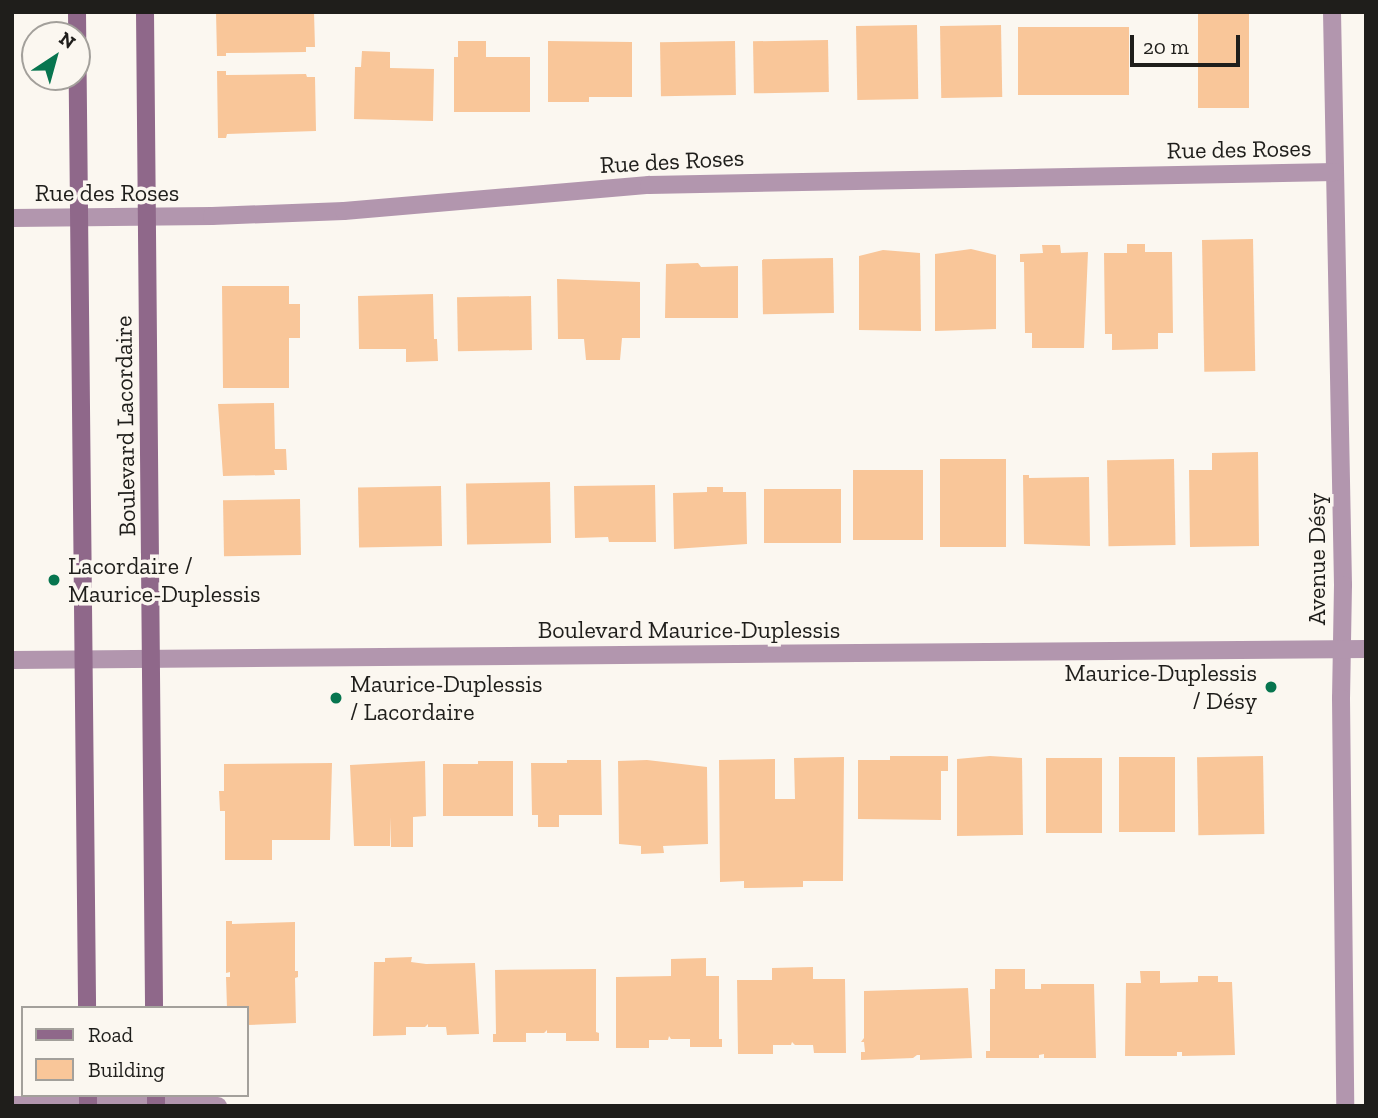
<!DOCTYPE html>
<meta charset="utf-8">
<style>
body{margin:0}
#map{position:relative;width:1378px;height:1118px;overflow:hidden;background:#fbf7f0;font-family:"Zilla Slab",serif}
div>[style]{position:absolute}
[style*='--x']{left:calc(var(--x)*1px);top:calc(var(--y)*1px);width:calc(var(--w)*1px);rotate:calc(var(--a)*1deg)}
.building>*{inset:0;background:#f9c699;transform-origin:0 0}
.street>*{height:18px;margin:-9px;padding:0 9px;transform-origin:9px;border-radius:9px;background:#b296ae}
.secondary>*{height:18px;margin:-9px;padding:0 9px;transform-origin:9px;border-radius:9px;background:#8f688a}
.dots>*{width:19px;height:19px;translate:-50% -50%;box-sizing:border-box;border:4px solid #fbf7f0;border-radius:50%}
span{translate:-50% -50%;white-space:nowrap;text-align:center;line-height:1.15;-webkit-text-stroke:7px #fbf7f0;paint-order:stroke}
.street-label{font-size:24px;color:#1f1e1b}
.poi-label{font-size:24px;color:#1f1e1b}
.left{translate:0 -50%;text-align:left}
.right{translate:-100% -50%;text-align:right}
.frame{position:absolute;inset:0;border:14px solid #1f1e1b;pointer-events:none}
.legend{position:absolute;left:21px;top:1006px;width:228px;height:91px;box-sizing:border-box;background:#fbf7f0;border:2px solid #a3a09b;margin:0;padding:9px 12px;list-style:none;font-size:21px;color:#1f1e1b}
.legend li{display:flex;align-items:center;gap:14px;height:35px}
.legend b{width:35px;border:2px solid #a3a09b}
.north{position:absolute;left:21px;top:21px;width:70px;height:70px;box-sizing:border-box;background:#fbf7f0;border:2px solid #a3a09b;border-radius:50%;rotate:36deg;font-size:19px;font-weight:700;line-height:28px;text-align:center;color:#1f1e1b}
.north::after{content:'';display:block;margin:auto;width:24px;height:32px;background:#07754f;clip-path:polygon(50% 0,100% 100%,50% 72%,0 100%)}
.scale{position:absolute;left:1130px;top:35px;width:110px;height:32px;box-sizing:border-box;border:4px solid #1f1e1b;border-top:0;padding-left:9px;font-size:21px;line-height:24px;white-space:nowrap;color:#1f1e1b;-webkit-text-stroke:5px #fbf7f0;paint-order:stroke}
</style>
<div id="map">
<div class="building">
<div style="clip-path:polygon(216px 12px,314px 12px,315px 47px,306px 47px,306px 52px,226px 53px,226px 56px,217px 56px)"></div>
<div style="left:1198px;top:12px;width:51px;height:96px"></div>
<div style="left:917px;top:25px;width:74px;height:61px;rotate:89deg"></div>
<div style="left:1001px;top:25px;width:72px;height:61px;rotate:89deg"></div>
<div style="left:1129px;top:27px;width:68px;height:111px;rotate:90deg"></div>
<div style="left:828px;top:40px;width:52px;height:75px;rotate:89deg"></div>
<div style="clip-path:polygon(458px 41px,486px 41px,486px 57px,530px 57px,530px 112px,454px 112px,454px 57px,458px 57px)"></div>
<div style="clip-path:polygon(548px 41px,632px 42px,632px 97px,589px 97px,589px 102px,548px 102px)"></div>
<div style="left:735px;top:41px;width:54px;height:75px;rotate:89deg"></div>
<div style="clip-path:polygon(362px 51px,390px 52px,390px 68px,434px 69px,433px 121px,354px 119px,355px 67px,361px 67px)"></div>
<div style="clip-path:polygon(217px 71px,226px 71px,226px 75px,306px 74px,307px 77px,315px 77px,316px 131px,227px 134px,226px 138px,218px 138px)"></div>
<div style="left:1253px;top:239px;width:132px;height:51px;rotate:89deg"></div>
<div style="clip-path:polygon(1127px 244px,1145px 244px,1145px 252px,1172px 252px,1173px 333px,1158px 333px,1158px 349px,1112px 350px,1112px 334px,1105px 334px,1104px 253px,1127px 253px)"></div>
<div style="clip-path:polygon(1042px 245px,1060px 245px,1061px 253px,1088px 252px,1084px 348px,1032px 348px,1032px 333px,1025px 333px,1024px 262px,1020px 262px,1020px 254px,1043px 253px)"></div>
<div style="clip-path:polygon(971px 249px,996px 255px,996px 329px,935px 331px,935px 254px)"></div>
<div style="clip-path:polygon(883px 250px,920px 253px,921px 331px,859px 330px,859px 256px)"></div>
<div style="left:833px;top:258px;width:55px;height:71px;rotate:89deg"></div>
<div style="clip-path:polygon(698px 263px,701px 267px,738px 266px,738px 318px,665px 318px,666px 264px)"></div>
<div style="clip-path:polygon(557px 279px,640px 282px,640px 338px,622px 338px,620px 360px,586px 360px,584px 339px,558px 339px)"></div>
<div style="clip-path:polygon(222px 286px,289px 286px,289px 304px,300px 304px,300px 338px,289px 338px,289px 388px,223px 388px)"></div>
<div style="clip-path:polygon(433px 294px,434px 339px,437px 339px,438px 361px,406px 362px,406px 349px,359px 349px,358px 296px)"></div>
<div style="left:531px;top:296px;width:54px;height:74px;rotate:89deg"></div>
<div style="clip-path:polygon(274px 403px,275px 449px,286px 449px,287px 470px,274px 470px,275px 475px,223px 476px,218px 404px)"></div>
<div style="clip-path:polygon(1258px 452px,1259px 546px,1190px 547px,1189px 470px,1212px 470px,1212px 453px)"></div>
<div style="left:940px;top:459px;width:66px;height:88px"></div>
<div style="left:1174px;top:459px;width:86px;height:67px;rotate:89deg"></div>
<div style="left:923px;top:470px;width:70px;height:70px;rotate:90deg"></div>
<div style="clip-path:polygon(1023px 475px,1029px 475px,1029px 478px,1089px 477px,1090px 546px,1024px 544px)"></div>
<div style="left:550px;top:482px;width:61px;height:84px;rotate:89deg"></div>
<div style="clip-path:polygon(655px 485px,656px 542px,609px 542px,608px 537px,575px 538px,574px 486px)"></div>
<div style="left:441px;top:486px;width:60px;height:83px;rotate:89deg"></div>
<div style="clip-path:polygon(707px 487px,723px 487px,723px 492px,746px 492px,747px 544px,674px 549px,673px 493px,707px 492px)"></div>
<div style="left:841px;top:489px;width:54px;height:77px;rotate:90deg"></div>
<div style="left:300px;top:499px;width:56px;height:77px;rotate:89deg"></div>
<div style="clip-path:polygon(890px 756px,948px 756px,948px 771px,941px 771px,941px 820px,858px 819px,858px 760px,890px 760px)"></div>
<div style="clip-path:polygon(990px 756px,1022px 758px,1023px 835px,957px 836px,957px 759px)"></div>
<div style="left:1263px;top:756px;width:78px;height:66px;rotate:89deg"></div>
<div style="clip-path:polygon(844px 757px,843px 881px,803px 881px,803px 887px,744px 888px,744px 881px,720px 882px,719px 760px,775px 759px,775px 799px,795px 799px,794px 758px)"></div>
<div style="left:1175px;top:757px;width:75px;height:56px;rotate:90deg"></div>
<div style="left:1046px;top:758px;width:56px;height:75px"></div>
<div style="clip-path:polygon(567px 760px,601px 760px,602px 815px,559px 815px,559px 827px,538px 827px,538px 815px,532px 815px,531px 763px,567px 763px)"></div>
<div style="clip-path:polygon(647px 760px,707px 767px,708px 844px,663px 846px,664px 853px,641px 854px,641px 846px,619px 844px,618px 761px)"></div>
<div style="clip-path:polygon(425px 761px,426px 816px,413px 817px,413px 847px,391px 847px,390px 817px,390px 846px,354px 846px,350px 765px)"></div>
<div style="clip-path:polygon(478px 761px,513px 761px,513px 816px,443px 816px,443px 764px,478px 764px)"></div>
<div style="clip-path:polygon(332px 763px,330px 840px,272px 840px,272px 860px,225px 860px,225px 811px,220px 811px,219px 791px,224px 791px,224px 764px)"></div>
<div style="clip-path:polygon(226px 921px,232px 921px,232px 924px,295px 922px,295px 971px,298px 971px,298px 977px,295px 978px,296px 1023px,247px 1025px,247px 1008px,227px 1008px,226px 977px,230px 977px,230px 972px,226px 973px)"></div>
<div style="clip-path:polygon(412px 957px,411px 962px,426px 964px,475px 963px,479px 1034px,447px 1035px,446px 1027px,428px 1027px,428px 1024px,425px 1027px,406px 1027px,406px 1035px,373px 1036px,374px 962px,385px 962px,385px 958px)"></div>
<div style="clip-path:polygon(706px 958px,706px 976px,719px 976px,719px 1039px,722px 1039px,722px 1047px,690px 1047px,690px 1039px,671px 1039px,669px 1036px,668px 1040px,649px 1040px,649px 1048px,616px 1048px,616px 977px,671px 976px,671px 959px)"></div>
<div style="clip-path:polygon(813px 967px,813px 979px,845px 979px,846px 1053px,814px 1053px,813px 1045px,795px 1045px,792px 1042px,791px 1045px,773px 1045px,773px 1054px,738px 1054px,737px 980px,772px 980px,772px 968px)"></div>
<div style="clip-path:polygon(596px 969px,596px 1032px,599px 1033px,599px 1041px,566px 1041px,566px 1033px,547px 1033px,547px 1030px,544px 1033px,526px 1033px,526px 1042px,493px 1042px,493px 1034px,496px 1034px,495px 970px)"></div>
<div style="clip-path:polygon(995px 969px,1025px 969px,1025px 989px,1041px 989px,1041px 984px,1094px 984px,1096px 1058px,1044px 1058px,1044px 1054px,1039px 1055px,1039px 1058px,986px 1058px,986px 1051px,990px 1051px,990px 989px,995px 989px)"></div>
<div style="clip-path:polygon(1140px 971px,1160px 971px,1160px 983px,1198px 982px,1198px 976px,1218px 976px,1218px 982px,1232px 982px,1235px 1055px,1182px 1056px,1182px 1052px,1177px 1052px,1177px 1056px,1125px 1056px,1126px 983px,1141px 983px)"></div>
<div style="clip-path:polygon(968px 988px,972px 1058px,920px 1060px,920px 1055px,917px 1055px,913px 1058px,861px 1060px,861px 1052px,865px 1052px,864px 1042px,861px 1042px,864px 1038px,864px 991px)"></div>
</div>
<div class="street">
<div style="--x:1332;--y:12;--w:573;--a:88.9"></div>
<div style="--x:1343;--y:585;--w:113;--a:91"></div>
<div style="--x:1341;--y:698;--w:408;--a:89.4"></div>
<div style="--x:12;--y:218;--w:200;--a:-0.6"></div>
<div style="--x:212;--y:216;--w:132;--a:-2.2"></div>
<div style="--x:344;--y:211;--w:306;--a:-4.9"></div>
<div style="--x:649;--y:185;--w:686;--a:-1.09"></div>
<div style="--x:12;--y:660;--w:1354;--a:-0.47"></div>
<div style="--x:12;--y:1105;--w:140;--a:0.4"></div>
<div style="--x:161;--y:1106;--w:57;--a:0"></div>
</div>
<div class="secondary">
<div style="--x:77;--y:12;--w:996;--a:89.42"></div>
<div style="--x:145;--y:12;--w:996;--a:89.48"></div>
<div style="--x:88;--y:1095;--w:11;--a:90"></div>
<div style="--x:156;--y:1095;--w:11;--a:90"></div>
</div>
<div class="dots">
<div style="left:54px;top:580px;background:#07754f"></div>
<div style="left:1271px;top:687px;background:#07754f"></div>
<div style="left:336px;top:698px;background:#07754f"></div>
</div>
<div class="street-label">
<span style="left:1239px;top:149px;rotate:-1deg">Rue des Roses</span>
<span style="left:672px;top:161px;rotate:-3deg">Rue des Roses</span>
<span style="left:107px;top:193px">Rue des Roses</span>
<span style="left:125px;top:426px;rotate:-91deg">Boulevard Lacordaire</span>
<span style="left:1317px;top:559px;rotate:-90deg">Avenue Désy</span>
<span style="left:689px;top:630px">Boulevard Maurice-Duplessis</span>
</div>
<div class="poi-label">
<span class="left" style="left:68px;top:580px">Lacordaire /<br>Maurice-Duplessis</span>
<span class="right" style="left:1257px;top:687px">Maurice-Duplessis<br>/ Désy</span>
<span class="left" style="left:350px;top:698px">Maurice-Duplessis<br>/ Lacordaire</span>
</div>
<div class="frame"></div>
<ul class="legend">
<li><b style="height:9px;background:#8f688a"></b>Road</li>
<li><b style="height:19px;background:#f9c699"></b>Building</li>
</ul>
<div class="north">N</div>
<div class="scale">20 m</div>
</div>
